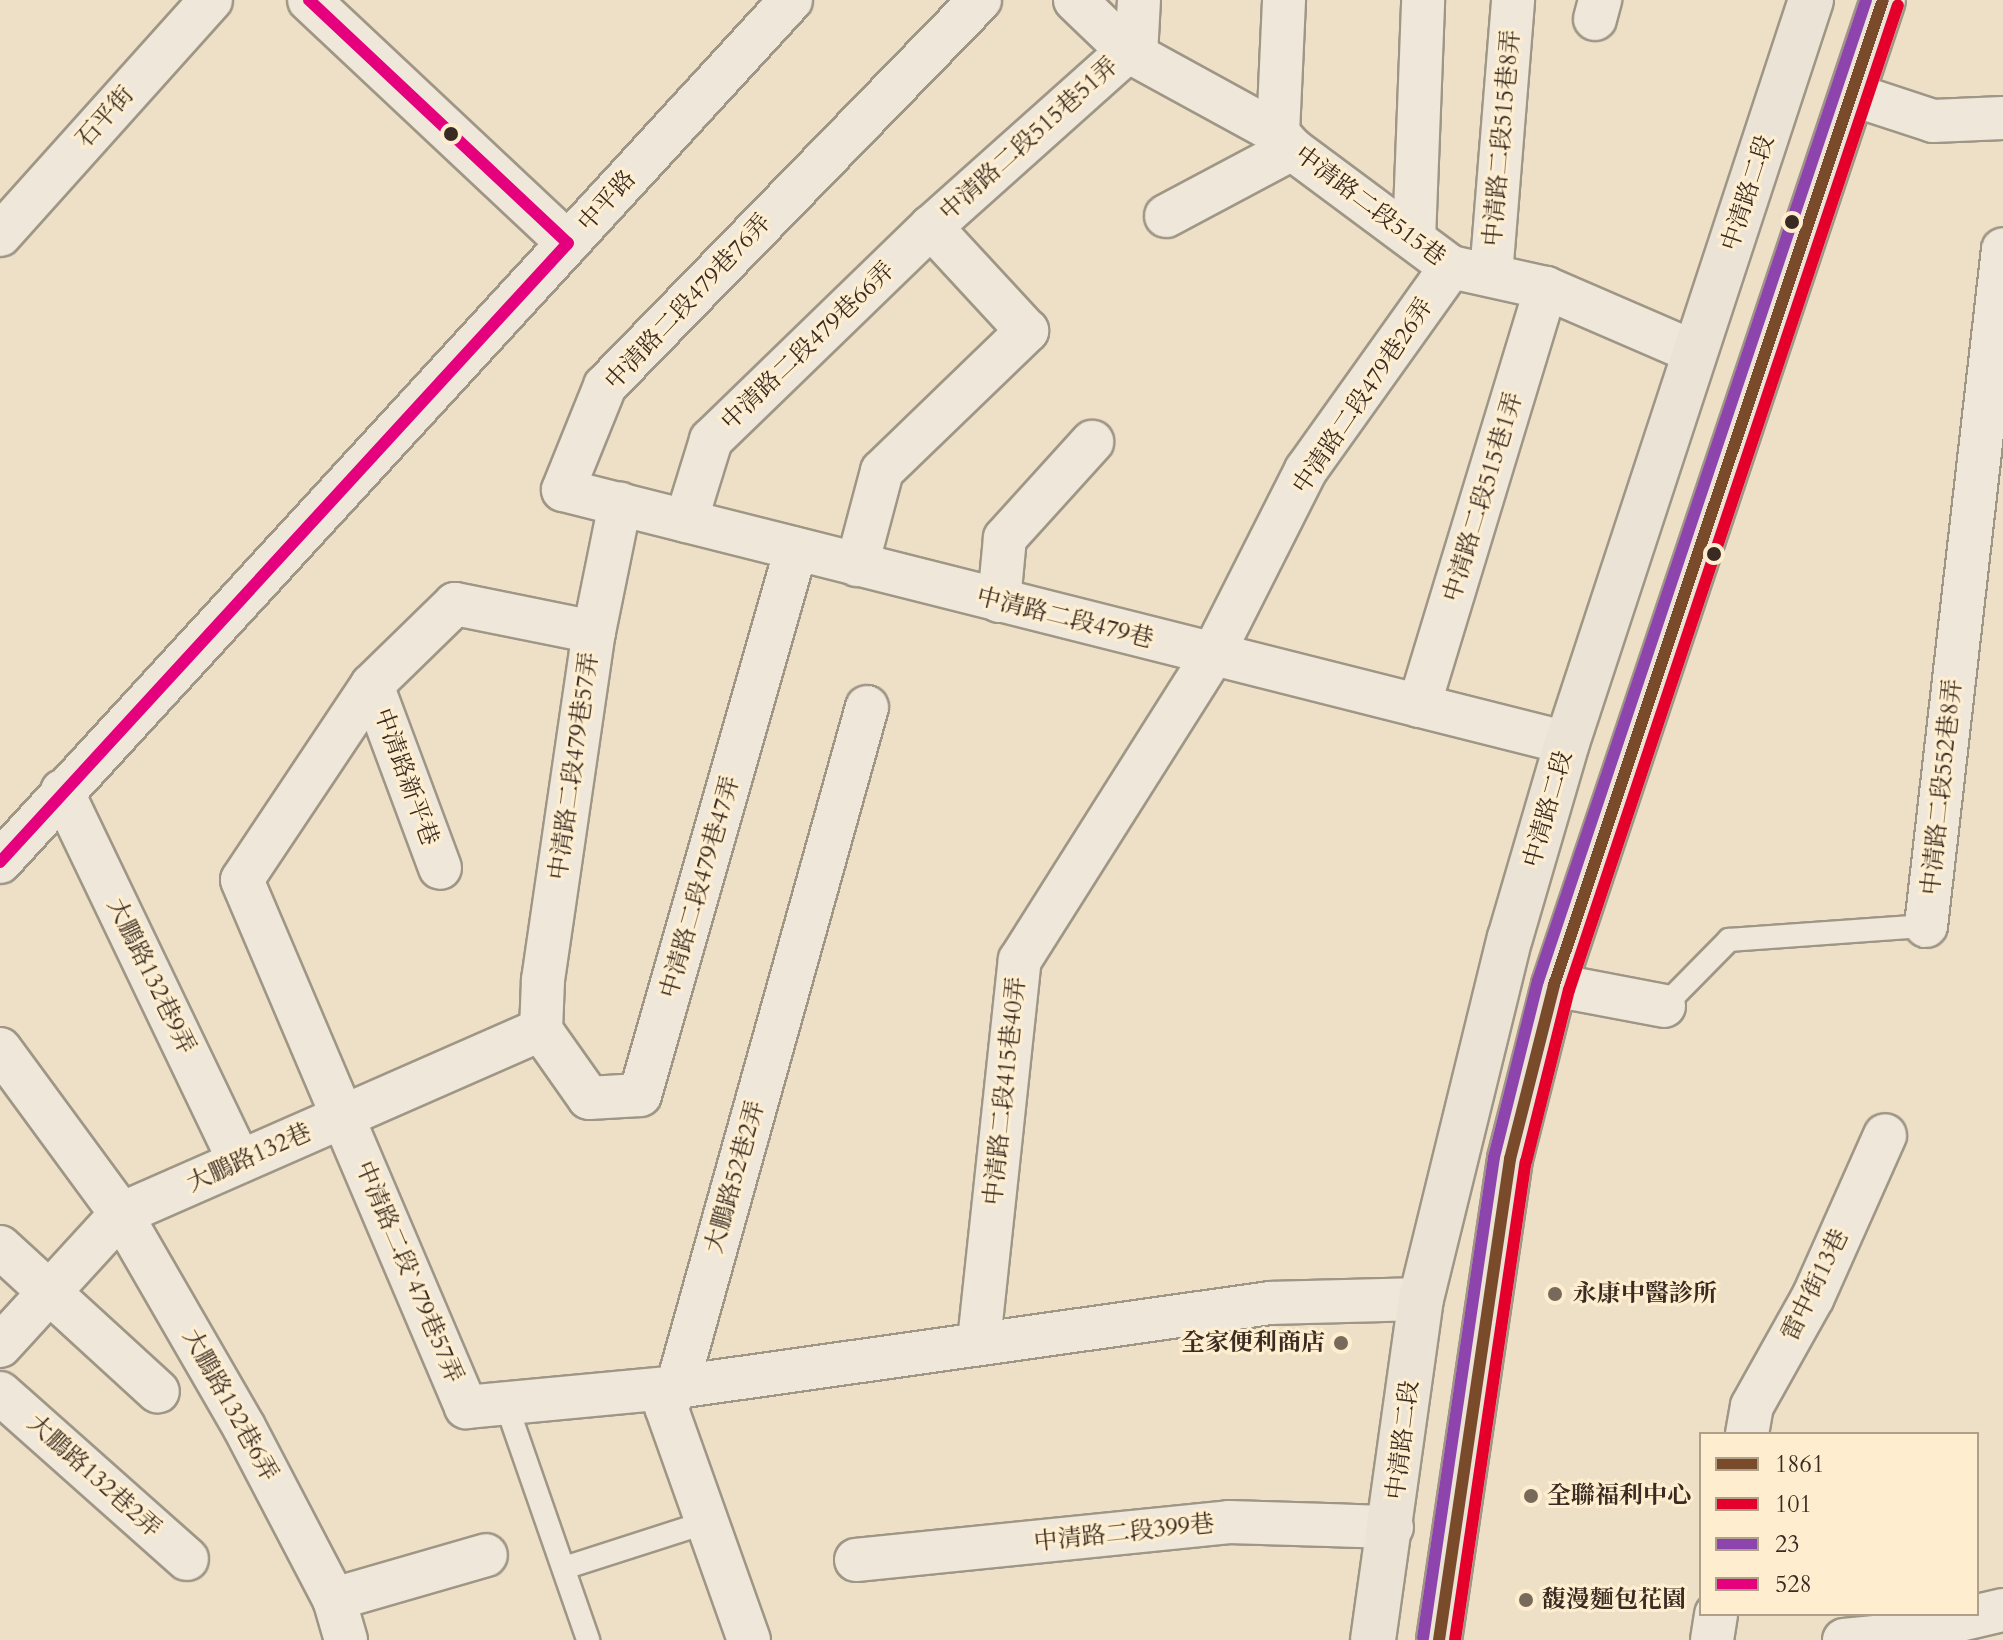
<!DOCTYPE html>
<meta charset="utf-8">
<style>
body{margin:0}
#map{position:relative;width:2003px;height:1640px;overflow:hidden;background:#ede0c6;font-family:Cardo,"Noto Serif TC",serif}
div>[style]{position:absolute}
[style*='--x']{left:calc(var(--x)*1px);top:calc(var(--y)*1px);width:calc(var(--w)*1px);rotate:calc(var(--a)*1deg)}
.roads{filter:drop-shadow(2px 0 #9f9686) drop-shadow(-2px 0 #9f9686) drop-shadow(0 2px #9f9686) drop-shadow(0 -2px #9f9686)}
.lane>*{height:22px;margin:-11px;padding:0 11px;transform-origin:11px;border-radius:11px;background:#efe8da}
.street>*{height:42px;margin:-21px;padding:0 21px;transform-origin:21px;border-radius:21px;background:#efe8da}
.primary>*{height:44px;margin:-22px;padding:0 22px;transform-origin:22px;border-radius:22px;background:#ebe3d5}
.bus-1>*{height:12px;margin:-6px;padding:0 6px;transform-origin:6px;border-radius:6px;background:#7a4b2a}
.bus-2>*{height:12px;margin:-6px;padding:0 6px;transform-origin:6px;border-radius:6px;background:#e4002b}
.bus-3>*{height:12px;margin:-6px;padding:0 6px;transform-origin:6px;border-radius:6px;background:#8e44ad}
.bus-4>*{height:12px;margin:-6px;padding:0 6px;transform-origin:6px;border-radius:6px;background:#e5007d}
.dots>*{width:22px;height:22px;translate:-50% -50%;box-sizing:border-box;border:4px solid #feeecf;border-radius:50%}
span{translate:-50% -50%;white-space:nowrap;text-align:center;line-height:1.15;-webkit-text-stroke:6px #feeecf;paint-order:stroke}
.street-label{font-size:24px;color:#392a22}
.poi-label{font-size:24px;color:#392a22;font-weight:700}
.left{translate:0 -50%;text-align:left}
.right{translate:-100% -50%;text-align:right}
.legend{position:absolute;left:1699px;top:1432px;width:280px;height:184px;box-sizing:border-box;background:#feeecf;border:2px solid #afa08a;margin:0;padding:10px 14px;list-style:none;font-size:24px;color:#392a22}
.legend li{display:flex;align-items:center;gap:16px;height:40px}
.legend b{width:40px;border:2px solid #afa08a}
</style>
<div id="map">
<div class="roads">
<div class="lane">
<div style="--x:1664;--y:1006;--w:93;--a:-45.4"></div>
<div style="--x:1729;--y:940;--w:197;--a:-4.1"></div>
<div style="--x:506;--y:1404;--w:250;--a:70.8"></div>
<div style="--x:564;--y:1568;--w:150;--a:-17.8"></div>
</div>
<div class="street">
<div style="--x:309;--y:0;--w:355;--a:43.2"></div>
<div style="--x:980;--y:0;--w:538;--a:134.17"></div>
<div style="--x:605;--y:386;--w:112;--a:112"></div>
<div style="--x:563;--y:490;--w:1035;--a:14.14"></div>
<div style="--x:1075;--y:0;--w:74;--a:43.9"></div>
<div style="--x:1128;--y:51;--w:171;--a:28.7"></div>
<div style="--x:1278;--y:133;--w:21;--a:49"></div>
<div style="--x:1292;--y:149;--w:198;--a:36.6"></div>
<div style="--x:1451;--y:267;--w:97;--a:12.5"></div>
<div style="--x:1546;--y:288;--w:163;--a:23.4"></div>
<div style="--x:1595;--y:19;--w:20;--a:-75"></div>
<div style="--x:1136;--y:55;--w:55;--a:-86.9"></div>
<div style="--x:1854;--y:95;--w:83;--a:18.2"></div>
<div style="--x:1933;--y:121;--w:70;--a:-2.5"></div>
<div style="--x:1278;--y:133;--w:133;--a:-87.4"></div>
<div style="--x:1166;--y:216;--w:143;--a:-28"></div>
<div style="--x:0;--y:235;--w:316;--a:-48.1"></div>
<div style="--x:1414;--y:239;--w:239;--a:-87.8"></div>
<div style="--x:1491;--y:275;--w:276;--a:-85.4"></div>
<div style="--x:686;--y:521;--w:85;--a:-72.8"></div>
<div style="--x:711;--y:440;--w:306;--a:-44.1"></div>
<div style="--x:931;--y:227;--w:264;--a:-41.8"></div>
<div style="--x:857;--y:565;--w:97;--a:-75.1"></div>
<div style="--x:882;--y:471;--w:202;--a:-44"></div>
<div style="--x:1027;--y:331;--w:142;--a:-132.7"></div>
<div style="--x:999;--y:601;--w:63;--a:-84.6"></div>
<div style="--x:1005;--y:538;--w:130;--a:-47.8"></div>
<div style="--x:594;--y:632;--w:142;--a:-168.6"></div>
<div style="--x:455;--y:604;--w:116;--a:135.7"></div>
<div style="--x:372;--y:685;--w:234;--a:123.7"></div>
<div style="--x:242;--y:880;--w:573;--a:66.97"></div>
<div style="--x:466;--y:1407;--w:212;--a:-5.4"></div>
<div style="--x:677;--y:1387;--w:599;--a:-8.06"></div>
<div style="--x:1270;--y:1303;--w:151;--a:-1.5"></div>
<div style="--x:372;--y:685;--w:195;--a:69.6"></div>
<div style="--x:1419;--y:706;--w:437;--a:-73.1"></div>
<div style="--x:62;--y:791;--w:411;--a:64.4"></div>
<div style="--x:0;--y:862;--w:1170;--a:-47.46"></div>
<div style="--x:1926;--y:926;--w:681;--a:-83.51"></div>
<div style="--x:1554;--y:985;--w:112;--a:10.8"></div>
<div style="--x:541;--y:1030;--w:83;--a:54.8"></div>
<div style="--x:589;--y:1098;--w:51;--a:-3.4"></div>
<div style="--x:640;--y:1095;--w:568;--a:-74.05"></div>
<div style="--x:541;--y:1030;--w:50;--a:-87.7"></div>
<div style="--x:543;--y:980;--w:352;--a:-81.7"></div>
<div style="--x:594;--y:632;--w:131;--a:-78.5"></div>
<div style="--x:0;--y:1049;--w:205;--a:53.7"></div>
<div style="--x:121;--y:1214;--w:246;--a:60"></div>
<div style="--x:244;--y:1427;--w:194;--a:62.4"></div>
<div style="--x:0;--y:1247;--w:214;--a:42.5"></div>
<div style="--x:979;--y:1341;--w:383;--a:-83.9"></div>
<div style="--x:1020;--y:960;--w:360;--a:-57.7"></div>
<div style="--x:1212;--y:656;--w:208;--a:-63.2"></div>
<div style="--x:1306;--y:470;--w:249;--a:-54.5"></div>
<div style="--x:0;--y:1346;--w:179;--a:-47.5"></div>
<div style="--x:121;--y:1214;--w:459;--a:-23.7"></div>
<div style="--x:0;--y:1393;--w:250;--a:41.6"></div>
<div style="--x:1747;--y:1434;--w:28;--a:-80"></div>
<div style="--x:1752;--y:1406;--w:125;--a:-60.8"></div>
<div style="--x:1813;--y:1297;--w:177;--a:-66"></div>
<div style="--x:856;--y:1560;--w:375;--a:-5.8"></div>
<div style="--x:1229;--y:1522;--w:163;--a:1.8"></div>
<div style="--x:346;--y:1640;--w:43;--a:-106.3"></div>
<div style="--x:334;--y:1599;--w:158;--a:-16.1"></div>
<div style="--x:749;--y:1640;--w:247;--a:-109.6"></div>
<div style="--x:666;--y:1407;--w:23;--a:-61"></div>
<div style="--x:677;--y:1387;--w:706;--a:-74.39"></div>
<div style="--x:1712;--y:1640;--w:26;--a:-81"></div>
<div style="--x:1844;--y:1640;--w:52;--a:-5.5"></div>
<div style="--x:1896;--y:1635;--w:110;--a:-13.2"></div>
</div>
<div class="primary">
<div style="--x:1373;--y:1640;--w:344;--a:-82"></div>
<div style="--x:1421;--y:1299;--w:372;--a:-76.2"></div>
<div style="--x:1510;--y:938;--w:203;--a:-73.7"></div>
<div style="--x:1567;--y:743;--w:782;--a:-71.82"></div>
<div style="--x:1439;--y:1640;--w:486;--a:-81.6"></div>
<div style="--x:1510;--y:1159;--w:179;--a:-75.8"></div>
<div style="--x:1554;--y:985;--w:1038;--a:-71.53"></div>
</div>
</div>
<div class="bus-1">
<div style="--x:1439;--y:1640;--w:486;--a:-81.6"></div>
<div style="--x:1510;--y:1159;--w:179;--a:-75.8"></div>
<div style="--x:1554;--y:985;--w:1038;--a:-71.53"></div>
</div>
<div class="bus-2">
<div style="--x:1455;--y:1640;--w:483;--a:-81.6"></div>
<div style="--x:1526;--y:1162;--w:177;--a:-76"></div>
<div style="--x:1569;--y:990;--w:1038;--a:-71.53"></div>
</div>
<div class="bus-3">
<div style="--x:1423;--y:1638;--w:486;--a:-81.6"></div>
<div style="--x:1494;--y:1157;--w:181;--a:-76"></div>
<div style="--x:1538;--y:981;--w:1034;--a:-71.51"></div>
</div>
<div class="bus-4">
<div style="--x:309;--y:0;--w:355;--a:43.2"></div>
<div style="--x:0;--y:862;--w:840;--a:-47.46"></div>
</div>
<div class="dots">
<div style="left:451px;top:134px;background:#392a22"></div>
<div style="left:1792px;top:222px;background:#392a22"></div>
<div style="left:1714px;top:554px;background:#392a22"></div>
<div style="left:1555px;top:1294px;background:#786a5b"></div>
<div style="left:1341px;top:1343px;background:#786a5b"></div>
<div style="left:1531px;top:1496px;background:#786a5b"></div>
<div style="left:1526px;top:1600px;background:#786a5b"></div>
</div>
<div class="street-label">
<span style="left:105px;top:117px;rotate:-48deg">石平街</span>
<span style="left:1502px;top:138px;rotate:-85deg">中清路二段515巷8弄</span>
<span style="left:1029px;top:139px;rotate:-42deg">中清路二段515巷51弄</span>
<span style="left:1748px;top:193px;rotate:-72deg">中清路二段</span>
<span style="left:607px;top:201px;rotate:-48deg">中平路</span>
<span style="left:1370px;top:206px;rotate:37deg">中清路二段515巷</span>
<span style="left:688px;top:302px;rotate:-47deg">中清路二段479巷76弄</span>
<span style="left:808px;top:346px;rotate:-44deg">中清路二段479巷66弄</span>
<span style="left:1363px;top:396px;rotate:-56deg">中清路二段479巷26弄</span>
<span style="left:1483px;top:497px;rotate:-73deg">中清路二段515巷1弄</span>
<span style="left:1065px;top:618px;rotate:14deg">中清路二段479巷</span>
<span style="left:574px;top:766px;rotate:-82deg">中清路二段479巷57弄</span>
<span style="left:406px;top:777px;rotate:70deg">中清路新平巷</span>
<span style="left:1942px;top:787px;rotate:-84deg">中清路二段552巷8弄</span>
<span style="left:1548px;top:809px;rotate:-74deg">中清路二段</span>
<span style="left:700px;top:887px;rotate:-74deg">中清路二段479巷47弄</span>
<span style="left:151px;top:976px;rotate:64deg">大鵬路132巷9弄</span>
<span style="left:1005px;top:1091px;rotate:-84deg">中清路二段415巷40弄</span>
<span style="left:249px;top:1158px;rotate:-24deg">大鵬路132巷</span>
<span style="left:735px;top:1177px;rotate:-74deg">大鵬路52巷2弄</span>
<span style="left:409px;top:1272px;rotate:67deg">中清路二段ˋ479巷57弄</span>
<span style="left:1815px;top:1285px;rotate:-64deg">雷中街13巷</span>
<span style="left:230px;top:1405px;rotate:61deg">大鵬路132巷6弄</span>
<span style="left:1403px;top:1440px;rotate:-83deg">中清路二段</span>
<span style="left:94px;top:1476px;rotate:42deg">大鵬路132巷2弄</span>
<span style="left:1124px;top:1533px;rotate:-6deg">中清路二段399巷</span>
</div>
<div class="poi-label">
<span class="left" style="left:1573px;top:1294px">永康中醫診所</span>
<span class="right" style="left:1325px;top:1343px">全家便利商店</span>
<span class="left" style="left:1547px;top:1496px">全聯福利中心</span>
<span class="left" style="left:1542px;top:1600px">馥漫麵包花園</span>
</div>
<ul class="legend">
<li><b style="height:10px;background:#7a4b2a"></b>1861</li>
<li><b style="height:10px;background:#e4002b"></b>101</li>
<li><b style="height:10px;background:#8e44ad"></b>23</li>
<li><b style="height:10px;background:#e5007d"></b>528</li>
</ul>
</div>
